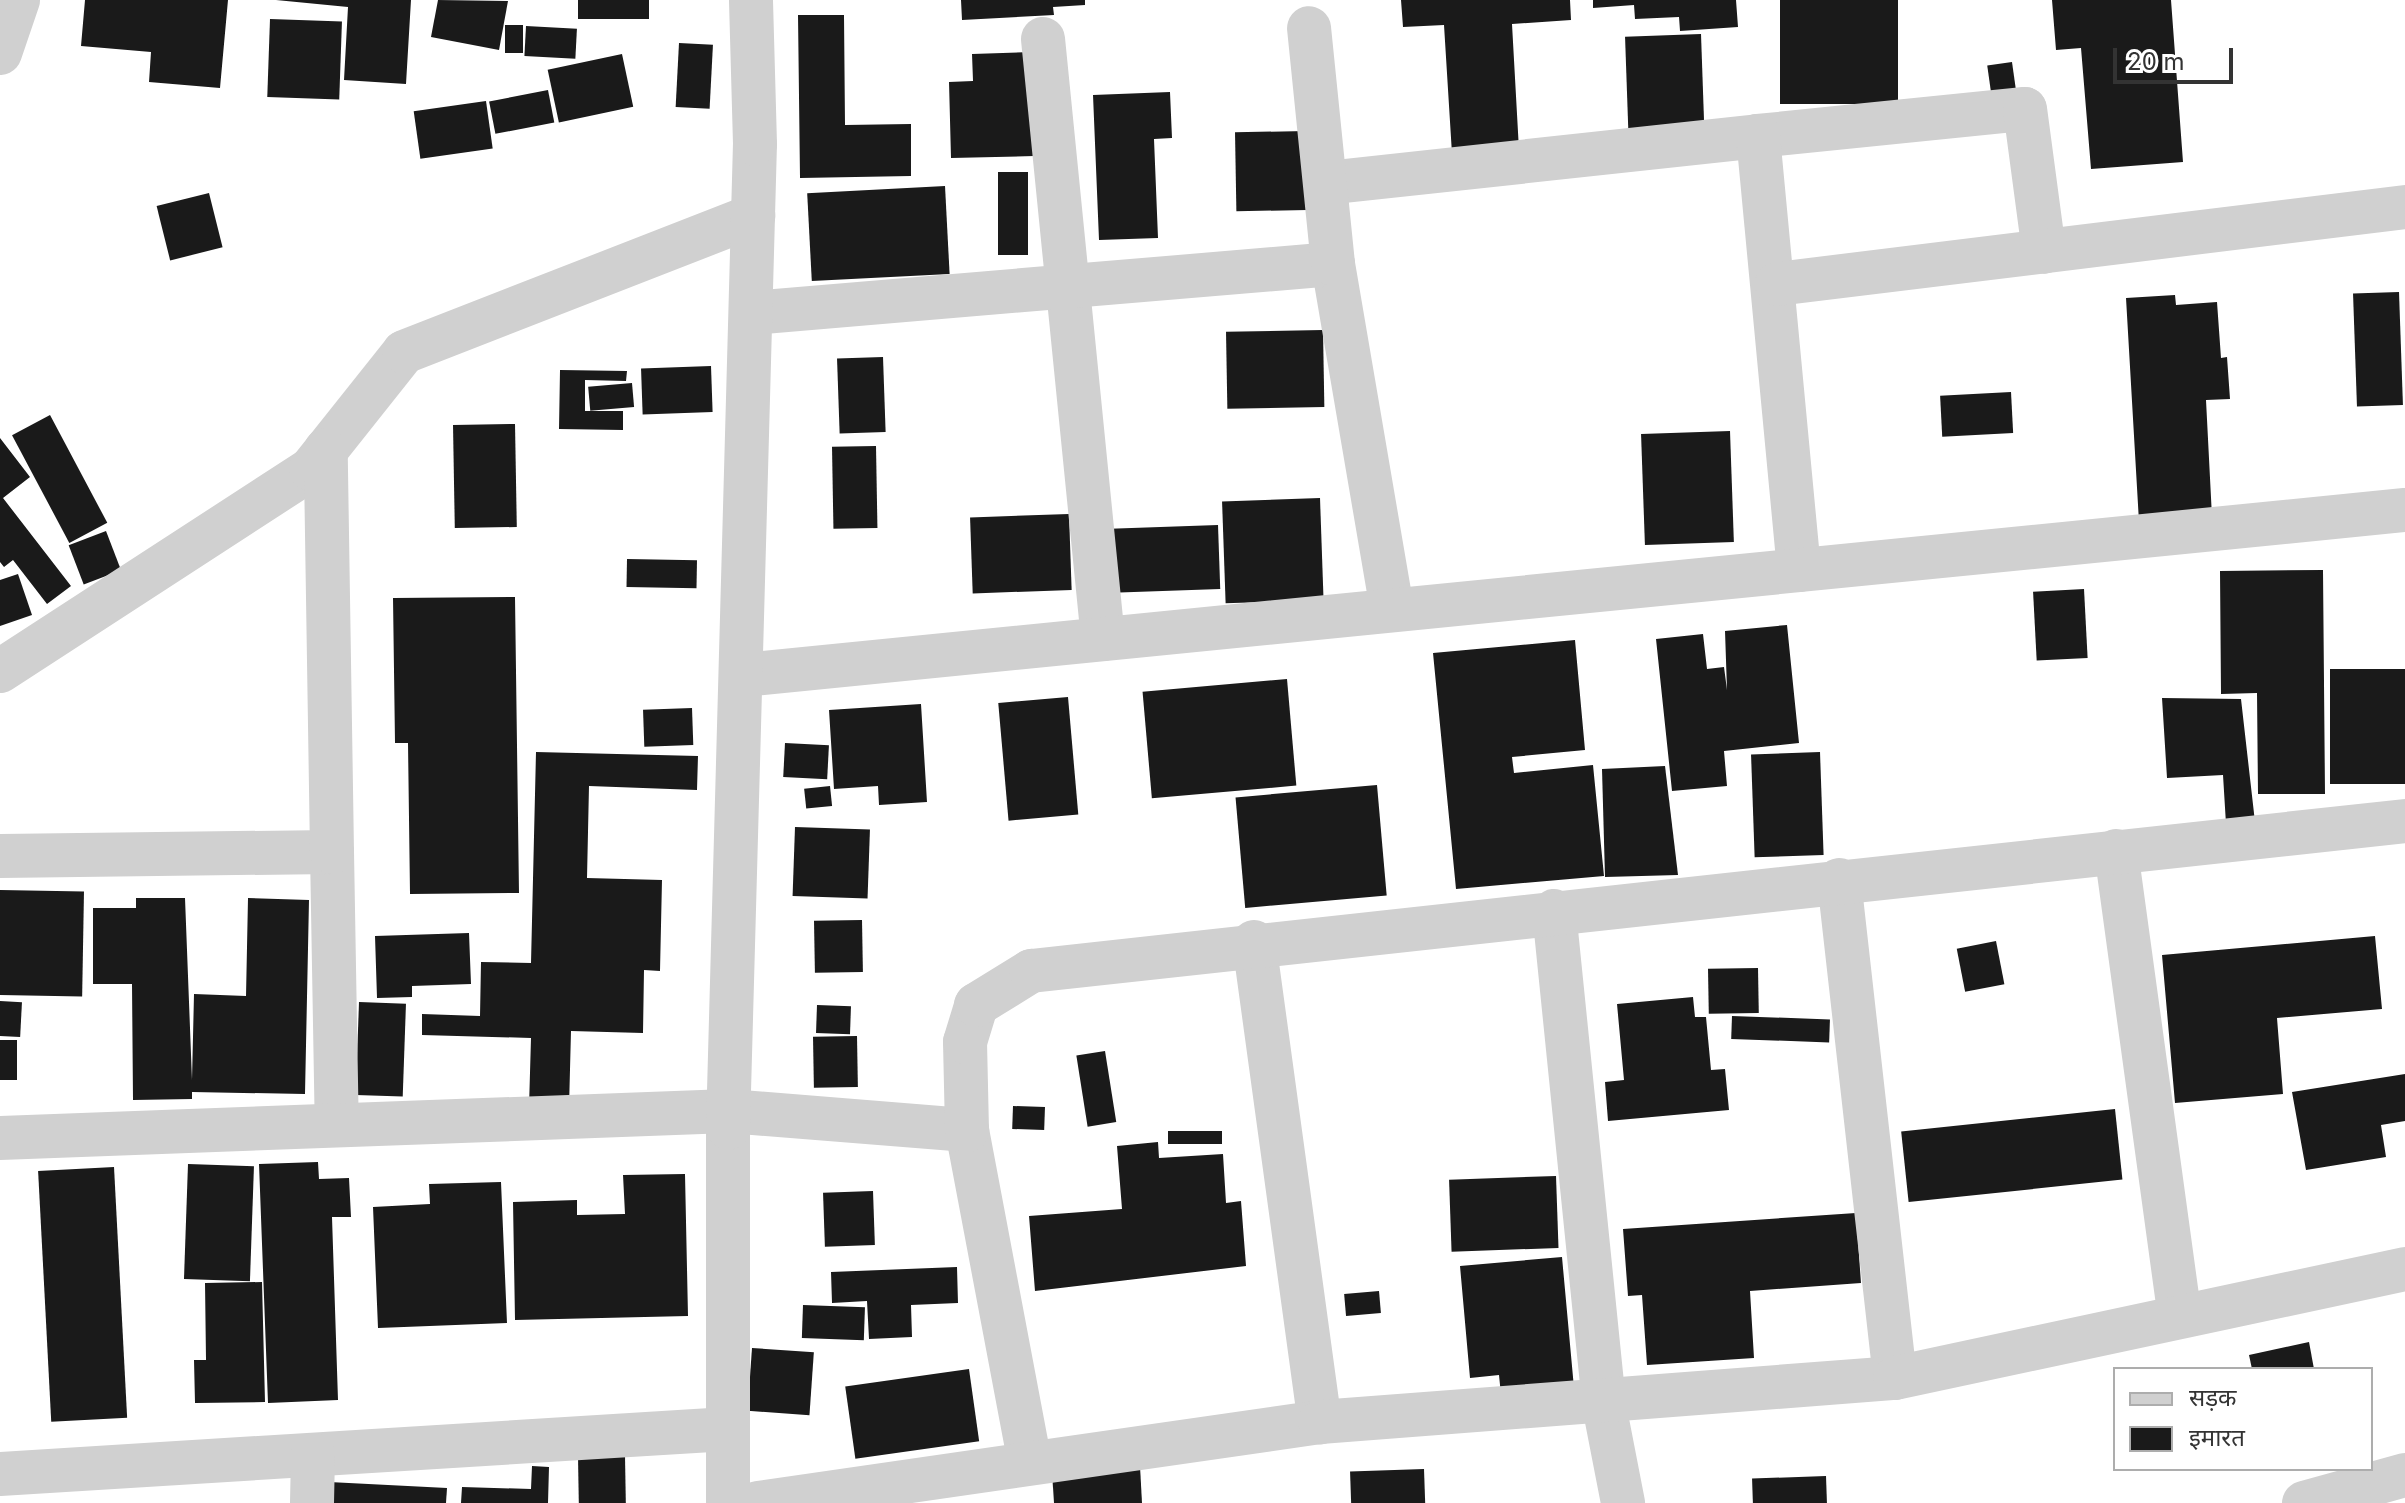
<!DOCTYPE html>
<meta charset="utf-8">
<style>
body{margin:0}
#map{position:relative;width:2405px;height:1503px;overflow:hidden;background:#fff;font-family:Inter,"Noto Sans Devanagari",sans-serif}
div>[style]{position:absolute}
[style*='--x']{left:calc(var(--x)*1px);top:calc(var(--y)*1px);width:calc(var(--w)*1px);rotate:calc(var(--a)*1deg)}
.building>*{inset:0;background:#1a1a1a;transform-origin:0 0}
.minor>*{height:44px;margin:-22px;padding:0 22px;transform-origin:22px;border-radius:22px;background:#d0d0d0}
.tertiary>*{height:44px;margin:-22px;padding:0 22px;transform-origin:22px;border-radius:22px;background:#d0d0d0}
span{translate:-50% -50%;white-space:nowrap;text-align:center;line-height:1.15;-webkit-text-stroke:8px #fff;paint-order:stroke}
.legend{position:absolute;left:2113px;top:1367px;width:260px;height:104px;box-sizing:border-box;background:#fff;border:2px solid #adadad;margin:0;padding:10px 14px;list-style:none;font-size:24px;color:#333}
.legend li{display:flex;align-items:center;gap:16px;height:40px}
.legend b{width:40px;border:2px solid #adadad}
.scale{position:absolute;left:2113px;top:48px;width:120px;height:36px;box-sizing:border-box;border:4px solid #333;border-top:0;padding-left:10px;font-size:24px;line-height:28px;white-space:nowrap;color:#333;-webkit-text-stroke:6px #fff;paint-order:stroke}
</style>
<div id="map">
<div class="building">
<div style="clip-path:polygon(85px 0,228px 0,220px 88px,149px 82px,151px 52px,81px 46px)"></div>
<div style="clip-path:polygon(276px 0,411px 0,406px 84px,344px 80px,348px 7px)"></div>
<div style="clip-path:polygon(438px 0,508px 1px,499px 50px,431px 37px)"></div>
<div style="left:578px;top:0;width:71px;height:19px"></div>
<div style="clip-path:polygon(961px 0,1085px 0,1085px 5px,1053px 7px,1054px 15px,962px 20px)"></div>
<div style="clip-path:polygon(1401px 0,1570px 0,1571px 20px,1512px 24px,1519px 150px,1452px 154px,1444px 25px,1403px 27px)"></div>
<div style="clip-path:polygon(1593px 0,1736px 0,1738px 27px,1680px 31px,1679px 17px,1635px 19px,1634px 5px,1593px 8px)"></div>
<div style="left:1780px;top:0;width:118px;height:104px"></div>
<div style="clip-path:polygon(2052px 0,2171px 0,2183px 162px,2091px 169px,2081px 48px,2056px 50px)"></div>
<div style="clip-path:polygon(798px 15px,844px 15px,845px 125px,911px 124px,911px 176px,800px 178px)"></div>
<div style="left:270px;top:19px;width:72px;height:78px;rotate:2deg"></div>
<div style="left:505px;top:25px;width:18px;height:28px"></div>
<div style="left:526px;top:26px;width:51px;height:30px;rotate:3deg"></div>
<div style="left:1701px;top:34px;width:95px;height:76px;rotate:88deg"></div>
<div style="left:679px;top:43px;width:34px;height:64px;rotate:3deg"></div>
<div style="clip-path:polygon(1031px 52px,1034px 156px,951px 158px,949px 82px,973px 81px,972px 54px)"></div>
<div style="left:622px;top:54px;width:54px;height:76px;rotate:78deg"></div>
<div style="left:2012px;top:62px;width:30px;height:25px;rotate:82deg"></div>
<div style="left:548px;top:90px;width:33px;height:60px;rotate:79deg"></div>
<div style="clip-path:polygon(1170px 92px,1172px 138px,1154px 139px,1158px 238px,1099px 240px,1093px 95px)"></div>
<div style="left:486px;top:101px;width:48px;height:73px;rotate:82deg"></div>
<div style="left:1306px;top:131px;width:79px;height:71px;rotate:89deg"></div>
<div style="left:998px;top:172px;width:30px;height:83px"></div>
<div style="left:945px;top:186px;width:88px;height:138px;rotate:87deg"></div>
<div style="left:209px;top:193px;width:56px;height:54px;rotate:76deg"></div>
<div style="left:2399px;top:292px;width:113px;height:46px;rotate:88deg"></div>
<div style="clip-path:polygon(2175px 295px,2176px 305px,2217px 302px,2221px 358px,2227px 357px,2230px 399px,2206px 400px,2212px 517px,2139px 522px,2126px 298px)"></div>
<div style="left:1323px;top:330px;width:77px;height:97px;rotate:89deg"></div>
<div style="left:883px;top:357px;width:75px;height:46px;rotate:88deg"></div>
<div style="left:711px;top:366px;width:46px;height:70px;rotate:88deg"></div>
<div style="clip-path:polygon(560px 370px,627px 371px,626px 381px,585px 380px,585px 411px,623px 411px,623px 430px,559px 429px)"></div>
<div style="left:632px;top:383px;width:24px;height:44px;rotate:85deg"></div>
<div style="left:2011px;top:392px;width:41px;height:71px;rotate:87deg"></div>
<div style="left:50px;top:415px;width:122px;height:43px;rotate:62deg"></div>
<div style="left:515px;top:424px;width:103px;height:62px;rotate:89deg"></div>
<div style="left:1730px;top:431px;width:111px;height:89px;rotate:88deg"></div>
<div style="clip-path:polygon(0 438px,30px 477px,3px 498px,71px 586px,47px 604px,13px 560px,4px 567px,0 562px)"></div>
<div style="left:876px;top:446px;width:82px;height:44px;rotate:89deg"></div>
<div style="left:1320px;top:498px;width:102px;height:98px;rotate:88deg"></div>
<div style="left:1069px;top:514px;width:76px;height:99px;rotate:88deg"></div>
<div style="left:1218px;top:525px;width:64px;height:108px;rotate:88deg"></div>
<div style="left:106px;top:531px;width:42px;height:40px;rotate:69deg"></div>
<div style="left:627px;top:559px;width:70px;height:28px;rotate:1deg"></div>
<div style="clip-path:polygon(2323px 570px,2325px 794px,2258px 794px,2257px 693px,2221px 694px,2220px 571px)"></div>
<div style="clip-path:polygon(18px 574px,32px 615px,0 626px,0 580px)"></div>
<div style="left:2084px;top:589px;width:69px;height:51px;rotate:87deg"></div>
<div style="clip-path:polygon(515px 597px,519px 893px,410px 894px,408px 743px,395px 743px,393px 598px)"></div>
<div style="clip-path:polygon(1787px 625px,1799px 743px,1724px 751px,1727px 786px,1672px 791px,1656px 639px,1703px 634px,1707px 669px,1724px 667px,1727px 690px,1725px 631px)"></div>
<div style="clip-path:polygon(1575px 640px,1585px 750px,1512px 757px,1514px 773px,1593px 765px,1604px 876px,1456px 889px,1433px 653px)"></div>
<div style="left:2405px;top:669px;width:115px;height:75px;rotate:90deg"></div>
<div style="left:1287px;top:679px;width:107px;height:145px;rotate:85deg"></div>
<div style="left:1068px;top:697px;width:118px;height:70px;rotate:85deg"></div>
<div style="clip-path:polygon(2162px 698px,2241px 699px,2255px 822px,2226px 824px,2223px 775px,2167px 778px)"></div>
<div style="clip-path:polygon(921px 704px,927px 802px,879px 805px,878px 786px,834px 789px,829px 710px)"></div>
<div style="left:692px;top:708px;width:37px;height:49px;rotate:88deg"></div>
<div style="left:785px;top:743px;width:44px;height:34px;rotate:3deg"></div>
<div style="clip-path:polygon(536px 752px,698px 756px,697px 790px,589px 786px,587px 878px,662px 880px,660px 971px,644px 970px,643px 1033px,571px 1031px,569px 1108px,529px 1107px,531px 1038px,422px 1035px,422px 1014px,480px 1016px,481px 962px,531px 963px)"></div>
<div style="left:1820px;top:752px;width:103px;height:69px;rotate:88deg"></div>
<div style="clip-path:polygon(1665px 766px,1678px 875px,1605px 877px,1602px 769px)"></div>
<div style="left:1377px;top:785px;width:111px;height:142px;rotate:85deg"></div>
<div style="left:830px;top:786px;width:20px;height:26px;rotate:84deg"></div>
<div style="left:795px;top:827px;width:75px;height:69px;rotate:2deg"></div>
<div style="left:0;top:890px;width:84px;height:105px;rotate:1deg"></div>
<div style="clip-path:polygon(136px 898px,185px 898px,192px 1080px,194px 994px,246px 996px,248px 898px,309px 900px,305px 1094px,192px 1092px,192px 1099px,133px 1100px,132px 984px,93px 984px,93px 908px,136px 908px)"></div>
<div style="left:862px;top:920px;width:52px;height:48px;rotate:89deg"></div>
<div style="clip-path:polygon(469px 933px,471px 984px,412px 986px,412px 997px,377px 998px,375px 936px)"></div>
<div style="clip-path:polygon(2375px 936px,2382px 1009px,2277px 1018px,2283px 1094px,2175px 1103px,2162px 955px)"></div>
<div style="left:1996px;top:941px;width:44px;height:40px;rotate:79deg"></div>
<div style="left:1758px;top:968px;width:45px;height:50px;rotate:89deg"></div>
<div style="clip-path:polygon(1693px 997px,1695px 1017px,1706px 1017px,1711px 1070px,1725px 1069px,1729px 1110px,1608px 1121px,1605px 1082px,1624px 1080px,1617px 1004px)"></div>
<div style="left:0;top:1001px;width:22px;height:35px;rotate:3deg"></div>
<div style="left:359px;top:1002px;width:47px;height:93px;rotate:2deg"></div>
<div style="left:817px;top:1005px;width:34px;height:28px;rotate:2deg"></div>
<div style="left:1732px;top:1016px;width:98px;height:23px;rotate:2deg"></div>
<div style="left:857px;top:1036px;width:51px;height:44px;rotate:89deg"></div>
<div style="left:0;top:1040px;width:17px;height:40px"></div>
<div style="left:1105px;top:1051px;width:72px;height:29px;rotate:81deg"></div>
<div style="clip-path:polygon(2405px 1074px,2405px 1121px,2381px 1125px,2386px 1157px,2306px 1170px,2292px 1092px)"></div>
<div style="left:1013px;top:1106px;width:32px;height:23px;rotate:2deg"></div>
<div style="left:2115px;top:1109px;width:71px;height:215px;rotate:84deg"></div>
<div style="left:1222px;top:1131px;width:13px;height:54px;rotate:90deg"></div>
<div style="clip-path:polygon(1158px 1142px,1159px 1158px,1223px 1154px,1226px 1203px,1241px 1201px,1246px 1266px,1035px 1291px,1029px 1216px,1122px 1209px,1117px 1146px)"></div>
<div style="clip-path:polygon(318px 1162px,319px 1179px,349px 1178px,351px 1217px,332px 1217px,338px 1400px,268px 1403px,259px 1164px)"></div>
<div style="left:188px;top:1164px;width:66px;height:115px;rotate:2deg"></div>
<div style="left:114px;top:1167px;width:251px;height:76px;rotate:87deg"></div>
<div style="clip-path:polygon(685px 1174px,688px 1316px,515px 1320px,513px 1202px,577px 1200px,577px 1215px,625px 1214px,623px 1175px)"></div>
<div style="left:1556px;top:1176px;width:72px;height:107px;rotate:88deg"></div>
<div style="clip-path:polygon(501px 1182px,507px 1323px,378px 1328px,373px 1207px,430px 1204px,429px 1184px)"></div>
<div style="left:873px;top:1191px;width:54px;height:50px;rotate:88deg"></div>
<div style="clip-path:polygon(1856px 1213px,1861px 1283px,1750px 1291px,1754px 1358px,1647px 1365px,1642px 1295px,1628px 1296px,1623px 1229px)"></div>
<div style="clip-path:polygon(1562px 1257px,1574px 1388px,1501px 1395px,1499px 1375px,1470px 1378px,1460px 1266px)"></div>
<div style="clip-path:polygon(957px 1267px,958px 1303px,911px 1305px,912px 1337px,869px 1339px,867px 1301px,832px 1303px,831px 1272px)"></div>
<div style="clip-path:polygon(262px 1282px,265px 1402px,195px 1403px,194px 1360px,206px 1360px,205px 1283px)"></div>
<div style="left:1379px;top:1291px;width:22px;height:35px;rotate:85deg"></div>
<div style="left:803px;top:1305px;width:62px;height:33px;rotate:2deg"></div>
<div style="clip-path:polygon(2309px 1342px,2314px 1369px,2252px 1369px,2249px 1355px)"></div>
<div style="left:752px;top:1348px;width:62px;height:63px;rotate:4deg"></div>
<div style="left:969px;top:1369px;width:73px;height:125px;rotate:82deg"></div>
<div style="left:625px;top:1456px;width:47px;height:47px;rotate:89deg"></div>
<div style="clip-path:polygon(532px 1466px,549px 1467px,548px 1503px,461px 1503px,462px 1487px,531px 1489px)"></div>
<div style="clip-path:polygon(1140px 1466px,1142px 1503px,1054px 1503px,1052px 1472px)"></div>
<div style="left:1424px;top:1469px;width:34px;height:74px;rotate:88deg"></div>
<div style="left:1826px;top:1476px;width:27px;height:74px;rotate:88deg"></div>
<div style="clip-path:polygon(329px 1482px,447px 1488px,446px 1503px,327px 1503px)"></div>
</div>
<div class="minor">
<div style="--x:1043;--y:39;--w:603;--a:84.29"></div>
<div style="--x:0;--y:53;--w:56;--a:-71.2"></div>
<div style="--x:1758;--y:136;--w:268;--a:-5.8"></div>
<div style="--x:2025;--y:109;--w:144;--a:82.4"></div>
<div style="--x:1326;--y:183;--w:435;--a:-6.2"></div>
<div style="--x:1758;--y:136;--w:436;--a:84.6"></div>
<div style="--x:1333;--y:264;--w:351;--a:80.3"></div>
<div style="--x:1777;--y:284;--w:633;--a:-6.99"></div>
<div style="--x:751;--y:313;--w:584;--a:-4.81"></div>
<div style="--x:1333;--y:264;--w:237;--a:-95.8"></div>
<div style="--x:0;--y:671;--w:371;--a:-33"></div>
<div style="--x:311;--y:469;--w:149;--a:-51.5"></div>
<div style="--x:404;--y:352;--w:375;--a:-21.3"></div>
<div style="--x:743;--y:675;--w:1670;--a:-5.67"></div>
<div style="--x:2116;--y:851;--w:469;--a:82.2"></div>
<div style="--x:332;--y:852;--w:273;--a:89"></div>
<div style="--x:0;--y:856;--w:332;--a:-0.7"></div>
<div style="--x:332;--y:852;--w:402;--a:-90.9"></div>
<div style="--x:1839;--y:880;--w:501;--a:83.58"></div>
<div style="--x:1554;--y:911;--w:497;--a:84.2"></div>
<div style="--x:1604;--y:1405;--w:100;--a:79"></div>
<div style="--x:1254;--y:942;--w:485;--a:82.2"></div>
<div style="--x:967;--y:1130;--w:335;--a:79.3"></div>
<div style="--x:0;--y:1138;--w:729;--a:-2.12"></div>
<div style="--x:729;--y:1111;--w:239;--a:4.6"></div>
<div style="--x:967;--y:1130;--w:88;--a:-91.3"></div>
<div style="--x:965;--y:1042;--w:39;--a:-73"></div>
<div style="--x:976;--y:1005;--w:65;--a:-31.7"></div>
<div style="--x:1031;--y:971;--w:1382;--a:-6.23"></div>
<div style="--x:0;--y:1474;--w:729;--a:-3.54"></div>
<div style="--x:312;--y:1503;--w:48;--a:-88.8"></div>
<div style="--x:758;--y:1503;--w:568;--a:-8.2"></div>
<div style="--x:1320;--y:1422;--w:577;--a:-4.38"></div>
<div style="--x:1895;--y:1378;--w:522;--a:-12.06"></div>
<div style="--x:2304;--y:1503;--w:105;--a:-15.5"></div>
</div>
<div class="tertiary">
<div style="--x:728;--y:1503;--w:375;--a:-90"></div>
<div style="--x:728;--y:1128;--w:984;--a:-88.43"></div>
<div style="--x:755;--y:144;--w:144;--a:-91.6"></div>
</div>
<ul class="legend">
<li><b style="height:10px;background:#d0d0d0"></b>सड़क</li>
<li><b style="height:22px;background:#1a1a1a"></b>इमारत</li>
</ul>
<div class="scale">20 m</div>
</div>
